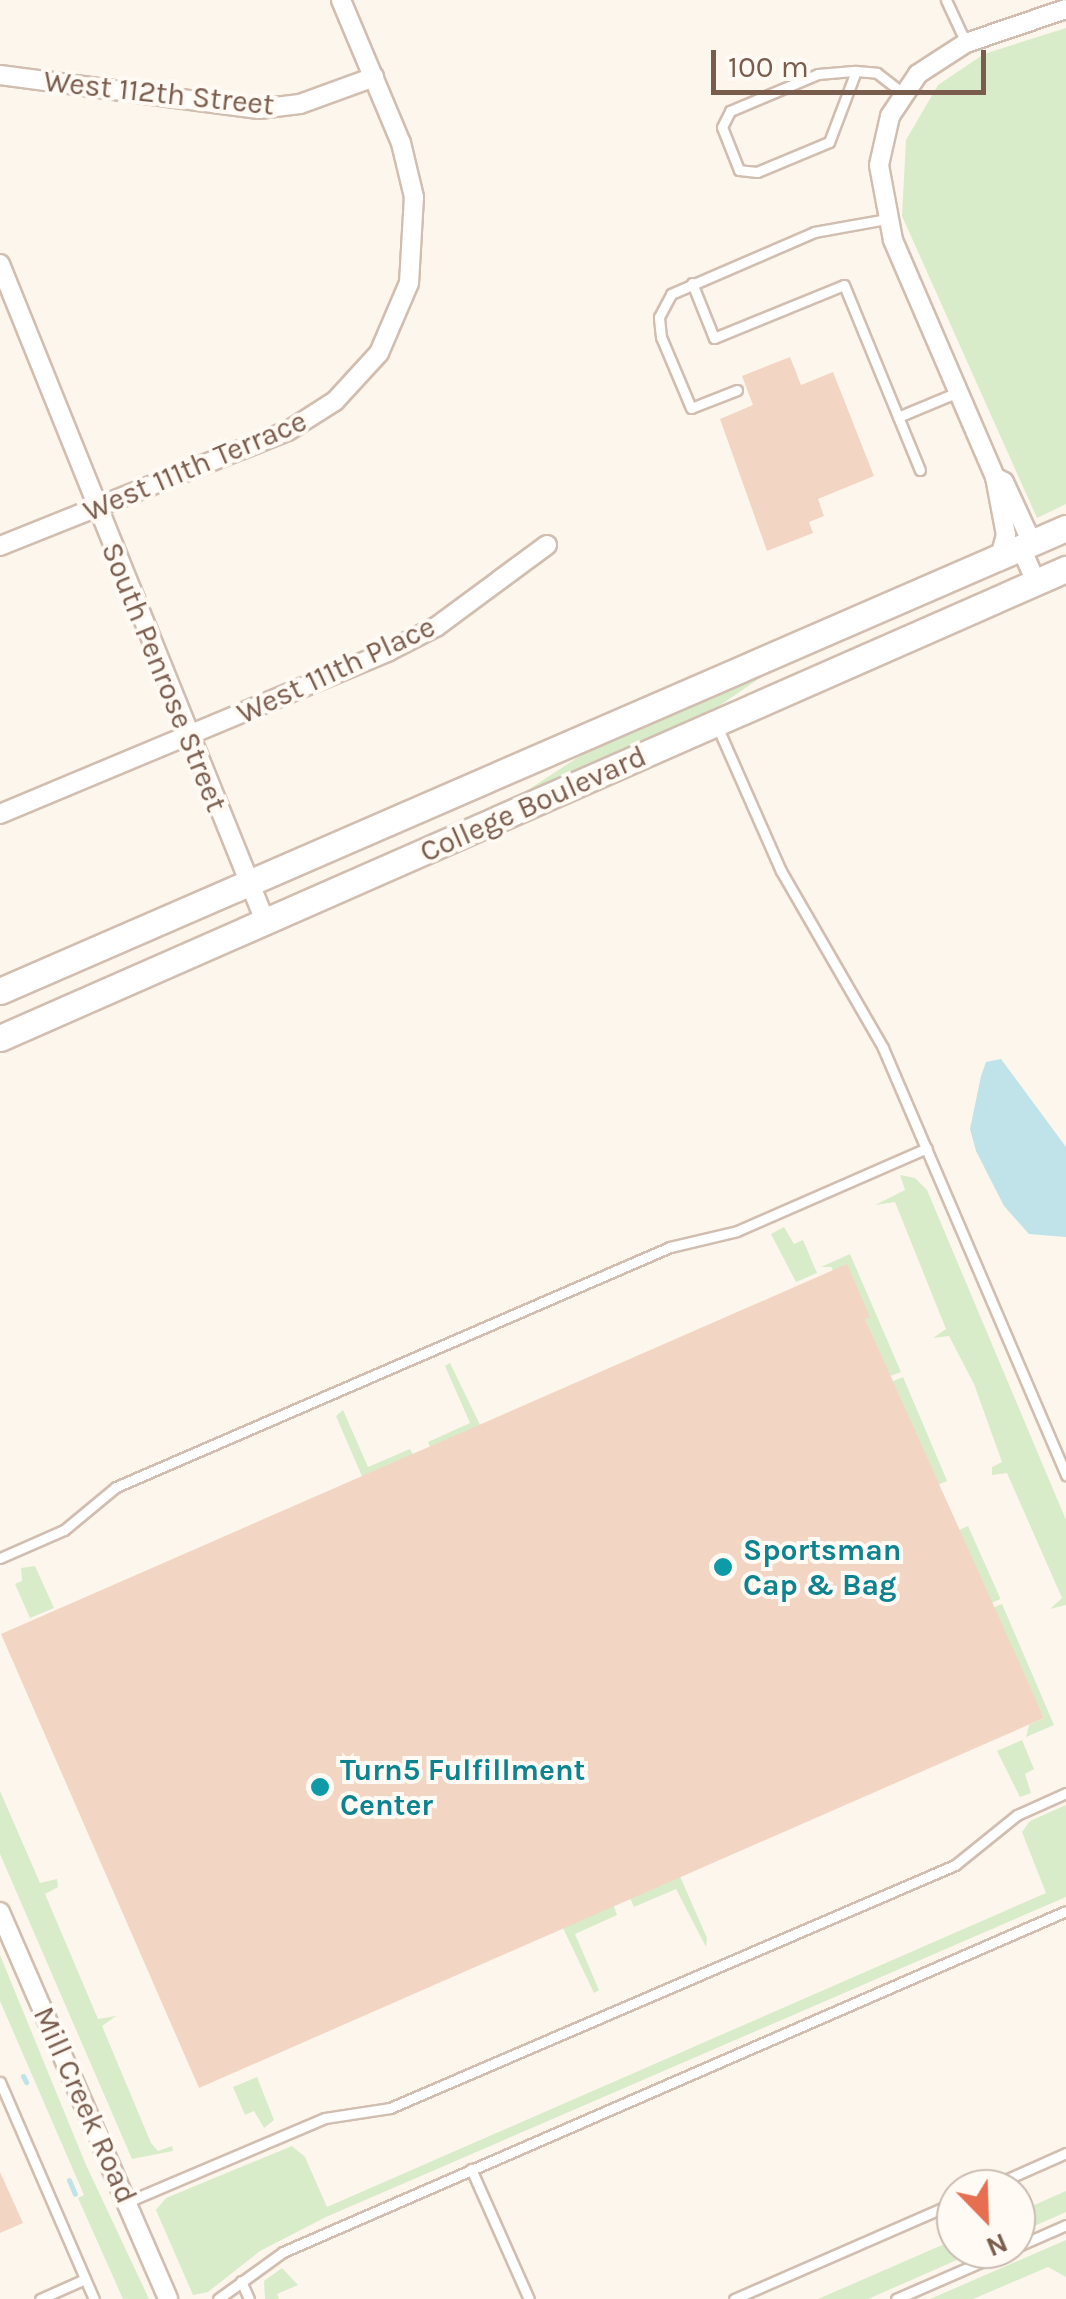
<!DOCTYPE html>
<style>
body{margin:0}
#map{position:relative;width:1066px;height:2299px;overflow:hidden;background:#fdf6ec;font-family:Karla,sans-serif}
div>[style]{position:absolute}
[style*='--x']{left:calc(var(--x)*1px);top:calc(var(--y)*1px);width:calc(var(--w)*1px);rotate:calc(var(--a)*1deg)}
.green>*{inset:0;background:#d8ecc9;transform-origin:0 0}
.water>*{inset:0;background:#bfe3e8}
.stream>*{height:5px;margin:-2.5px;padding:0 2.5px;transform-origin:2.5px;border-radius:2.5px;background:#bfe3e8}
.building>*{inset:0;background:#f3d5c3}
.roads{filter:drop-shadow(2px 0 #d1beb0) drop-shadow(-2px 0 #d1beb0) drop-shadow(0 2px #d1beb0) drop-shadow(0 -2px #d1beb0)}
.lane>*{height:9px;margin:-4.5px;padding:0 4.5px;transform-origin:4.5px;border-radius:4.5px;background:#fff}
.street>*{height:18px;margin:-9px;padding:0 9px;transform-origin:9px;border-radius:9px;background:#fff}
.secondary>*{height:25px;margin:-12.5px;padding:0 12.5px;transform-origin:12.5px;border-radius:12.5px;background:#fff}
.dots>*{width:28px;height:28px;translate:-50% -50%;box-sizing:border-box;border:5px solid #fffaf3;border-radius:50%}
span{translate:-50% -50%;white-space:nowrap;text-align:center;line-height:1.15;-webkit-text-stroke:8px #fffaf3;paint-order:stroke}
.street-label{font-size:30px;color:#7a5c4d}
.culture-label{font-size:30px;color:#0d838f;font-weight:700}
.left{translate:0 -50%;text-align:left}
.north{position:absolute;left:936px;top:2169px;width:100px;height:100px;box-sizing:border-box;background:#fffaf3;border:2px solid #cabbb1;border-radius:50%;rotate:157deg;font-size:28px;font-weight:700;line-height:40px;text-align:center;color:#7a5c4d}
.north::after{content:'';display:block;margin:auto;width:35px;height:45px;background:#e76f51;clip-path:polygon(50% 0,100% 100%,50% 72%,0 100%)}
.scale{position:absolute;left:711px;top:50px;width:275px;height:45px;box-sizing:border-box;border:5px solid #7a5c4d;border-top:0;padding-left:12px;font-size:30px;line-height:35px;white-space:nowrap;color:#7a5c4d;-webkit-text-stroke:8px #fffaf3;paint-order:stroke}
</style>
<div id="map">
<div class="green">
<div style="clip-path:polygon(1066px 28px,1066px 504px,1037px 518px,902px 216px,906px 140px,938px 85px,984px 54px)"></div>
<div style="clip-path:polygon(776px 667px,703px 717px,511px 801px,612px 735px)"></div>
<div style="clip-path:polygon(900px 1175px,915px 1178px,927px 1190px,1066px 1520px,1066px 1605px,1050px 1609px,1062px 1598px,1007px 1473px,992px 1475px,992px 1467px,1002px 1462px,974px 1384px,949px 1336px,933px 1338px,946px 1329px,895px 1202px,875px 1205px,905px 1190px)"></div>
<div style="clip-path:polygon(784px 1227px,794px 1244px,803px 1240px,817px 1273px,796px 1282px,771px 1234px)"></div>
<div style="clip-path:polygon(850px 1254px,901px 1372px,890px 1376px,865px 1319px,831px 1267px,821px 1267px)"></div>
<div style="clip-path:polygon(450px 1363px,482px 1429px,432px 1451px,428px 1442px,470px 1423px,445px 1366px)"></div>
<div style="left:903px;top:1377px;width:113px;height:11px;rotate:67deg"></div>
<div style="clip-path:polygon(343px 1410px,368px 1467px,410px 1449px,415px 1458px,364px 1481px,336px 1416px)"></div>
<div style="left:968px;top:1526px;width:80px;height:11px;rotate:66deg"></div>
<div style="clip-path:polygon(35px 1566px,54px 1608px,30px 1618px,15px 1584px,22px 1581px,21px 1568px)"></div>
<div style="clip-path:polygon(1002px 1604px,1054px 1725px,1026px 1737px,1029px 1725px,1044px 1718px,992px 1608px)"></div>
<div style="clip-path:polygon(1022px 1740px,1034px 1769px,1025px 1774px,1031px 1793px,1020px 1797px,997px 1751px)"></div>
<div style="clip-path:polygon(0 1791px,40px 1883px,57px 1879px,58px 1887px,45px 1894px,98px 2019px,116px 2016px,102px 2026px,151px 2143px,158px 2151px,172px 2146px,173px 2151px,132px 2159px,0 1854px)"></div>
<div style="clip-path:polygon(1066px 1805px,1066px 1897px,326px 2217px,260px 2251px,208px 2292px,193px 2295px,156px 2210px,166px 2198px,292px 2146px,305px 2157px,327px 2207px,1046px 1893px,1022px 1832px,1030px 1821px)"></div>
<div style="clip-path:polygon(679px 1874px,707px 1938px,706px 1947px,676px 1889px,634px 1907px,629px 1896px)"></div>
<div style="clip-path:polygon(613px 1904px,617px 1915px,575px 1934px,599px 1990px,594px 1993px,562px 1926px)"></div>
<div style="clip-path:polygon(0 1955px,86px 2165px,149px 2299px,123px 2299px,78px 2198px,84px 2195px,0 2001px)"></div>
<div style="clip-path:polygon(257px 2077px,274px 2120px,264px 2128px,254px 2111px,245px 2115px,233px 2087px)"></div>
<div style="clip-path:polygon(1066px 2191px,1066px 2212px,1016px 2234px,1016px 2213px)"></div>
<div style="clip-path:polygon(956px 2239px,956px 2249px,982px 2249px,868px 2299px,818px 2299px)"></div>
<div style="clip-path:polygon(1066px 2240px,1066px 2277px,1048px 2267px,973px 2299px,930px 2299px)"></div>
<div style="clip-path:polygon(282px 2268px,298px 2285px,277px 2294px,279px 2299px,265px 2299px,264px 2281px)"></div>
</div>
<div class="water">
<div style="clip-path:polygon(1001px 1059px,1066px 1147px,1066px 1237px,1029px 1234px,1004px 1206px,976px 1151px,970px 1129px,981px 1076px,986px 1062px)"></div>
</div>
<div class="stream">
<div style="--x:23;--y:2076;--w:7;--a:63"></div>
<div style="--x:69;--y:2180;--w:15;--a:67"></div>
<div style="--x:953;--y:2233;--w:4;--a:-34"></div>
</div>
<div class="building">
<div style="clip-path:polygon(790px 357px,801px 385px,833px 372px,874px 476px,818px 499px,824px 516px,809px 522px,813px 533px,767px 551px,720px 419px,753px 405px,742px 376px)"></div>
<div style="clip-path:polygon(847px 1264px,870px 1317px,865px 1319px,1044px 1718px,199px 2088px,1px 1634px)"></div>
<div style="clip-path:polygon(0 2172px,23px 2223px,0 2233px)"></div>
</div>
<div class="roads">
<div class="lane">
<div style="--x:946;--y:0;--w:47;--a:65.1"></div>
<div style="--x:856;--y:71;--w:76;--a:110.8"></div>
<div style="--x:829;--y:142;--w:78;--a:157.4"></div>
<div style="--x:757;--y:172;--w:18;--a:-174"></div>
<div style="--x:739;--y:170;--w:46;--a:-111.6"></div>
<div style="--x:722;--y:127;--w:18;--a:-63"></div>
<div style="--x:730;--y:111;--w:95;--a:-22.8"></div>
<div style="--x:818;--y:74;--w:38;--a:-5"></div>
<div style="--x:856;--y:71;--w:21;--a:5"></div>
<div style="--x:877;--y:73;--w:33;--a:38"></div>
<div style="--x:692;--y:283;--w:59;--a:68.2"></div>
<div style="--x:714;--y:338;--w:140;--a:-22.2"></div>
<div style="--x:844;--y:285;--w:200;--a:67.7"></div>
<div style="--x:737;--y:390;--w:49;--a:158.6"></div>
<div style="--x:691;--y:408;--w:77;--a:-112.9"></div>
<div style="--x:661;--y:337;--w:20;--a:-96"></div>
<div style="--x:659;--y:317;--w:26;--a:-62"></div>
<div style="--x:671;--y:294;--w:156;--a:-23.4"></div>
<div style="--x:814;--y:232;--w:73;--a:-10.2"></div>
<div style="--x:898;--y:417;--w:65;--a:-22.6"></div>
<div style="--x:717;--y:726;--w:158;--a:66.2"></div>
<div style="--x:781;--y:871;--w:204;--a:60"></div>
<div style="--x:883;--y:1048;--w:465;--a:66.8"></div>
<div style="--x:0;--y:1558;--w:70;--a:-23.6"></div>
<div style="--x:64;--y:1530;--w:67;--a:-39.6"></div>
<div style="--x:116;--y:1487;--w:604;--a:-23.42"></div>
<div style="--x:670;--y:1247;--w:69;--a:-13.4"></div>
<div style="--x:737;--y:1231;--w:207;--a:-23.6"></div>
<div style="--x:0;--y:2082;--w:236;--a:66.6"></div>
<div style="--x:471;--y:2169;--w:142;--a:66"></div>
<div style="--x:985;--y:2189;--w:89;--a:-24"></div>
<div style="--x:127;--y:2202;--w:215;--a:-23"></div>
<div style="--x:325;--y:2118;--w:66;--a:-8.7"></div>
<div style="--x:390;--y:2108;--w:615;--a:-23.27"></div>
<div style="--x:955;--y:1865;--w:80;--a:-38.9"></div>
<div style="--x:1017;--y:1815;--w:54;--a:-24.2"></div>
<div style="--x:1016;--y:2247;--w:55;--a:-23.7"></div>
<div style="--x:241;--y:2281;--w:20;--a:66"></div>
<div style="--x:40;--y:2299;--w:49;--a:-24"></div>
<div style="--x:218;--y:2299;--w:80;--a:-35.9"></div>
<div style="--x:283;--y:2252;--w:854;--a:-23.53"></div>
<div style="--x:734;--y:2299;--w:242;--a:-23.6"></div>
<div style="--x:896;--y:2299;--w:125;--a:-23.5"></div>
</div>
<div class="street">
<div style="--x:0;--y:75;--w:261;--a:7.5"></div>
<div style="--x:259;--y:109;--w:41;--a:-7"></div>
<div style="--x:300;--y:104;--w:79;--a:-20"></div>
<div style="--x:0;--y:264;--w:708;--a:68.03"></div>
<div style="--x:995;--y:477;--w:10;--a:29"></div>
<div style="--x:1004;--y:482;--w:67;--a:65.3"></div>
<div style="--x:0;--y:546;--w:310;--a:-21.8"></div>
<div style="--x:288;--y:431;--w:56;--a:-32.6"></div>
<div style="--x:335;--y:401;--w:65;--a:-47.5"></div>
<div style="--x:379;--y:353;--w:76;--a:-66.8"></div>
<div style="--x:409;--y:283;--w:86;--a:-86.7"></div>
<div style="--x:414;--y:197;--w:56;--a:-103.5"></div>
<div style="--x:401;--y:143;--w:155;--a:-112.8"></div>
<div style="--x:1021;--y:548;--w:37;--a:66"></div>
<div style="--x:1000;--y:557;--w:23;--a:-75"></div>
<div style="--x:1006;--y:535;--w:59;--a:-100.7"></div>
<div style="--x:995;--y:477;--w:258;--a:-113.3"></div>
<div style="--x:893;--y:240;--w:76;--a:-100.6"></div>
<div style="--x:879;--y:165;--w:50;--a:-77.3"></div>
<div style="--x:890;--y:116;--w:50;--a:-56.3"></div>
<div style="--x:918;--y:74;--w:57;--a:-32.9"></div>
<div style="--x:966;--y:43;--w:106;--a:-18.8"></div>
<div style="--x:0;--y:814;--w:422;--a:-22.7"></div>
<div style="--x:389;--y:651;--w:53;--a:-27.1"></div>
<div style="--x:436;--y:627;--w:138;--a:-36.5"></div>
<div style="--x:0;--y:1912;--w:422;--a:66.5"></div>
</div>
<div class="secondary">
<div style="--x:0;--y:991;--w:1162;--a:-23.48"></div>
<div style="--x:0;--y:1038;--w:1165;--a:-23.75"></div>
</div>
</div>
<div class="dots">
<div style="left:723px;top:1567px;background:#0f9aa8"></div>
<div style="left:320px;top:1787px;background:#0f9aa8"></div>
</div>
<div class="street-label">
<span style="left:159px;top:93px;rotate:6deg">West 112th Street</span>
<span style="left:195px;top:466px;rotate:-23deg">West 111th Terrace</span>
<span style="left:336px;top:670px;rotate:-25deg">West 111th Place</span>
<span style="left:164px;top:677px;rotate:68deg">South Penrose Street</span>
<span style="left:533px;top:804px;rotate:-24deg">College Boulevard</span>
<span style="left:85px;top:2105px;rotate:66deg">Mill Creek Road</span>
</div>
<div class="culture-label">
<span class="left" style="left:743px;top:1567px">Sportsman<br>Cap &amp; Bag</span>
<span class="left" style="left:340px;top:1787px">Turn5 Fulfillment<br>Center</span>
</div>
<div class="north">N</div>
<div class="scale">100 m</div>
</div>
